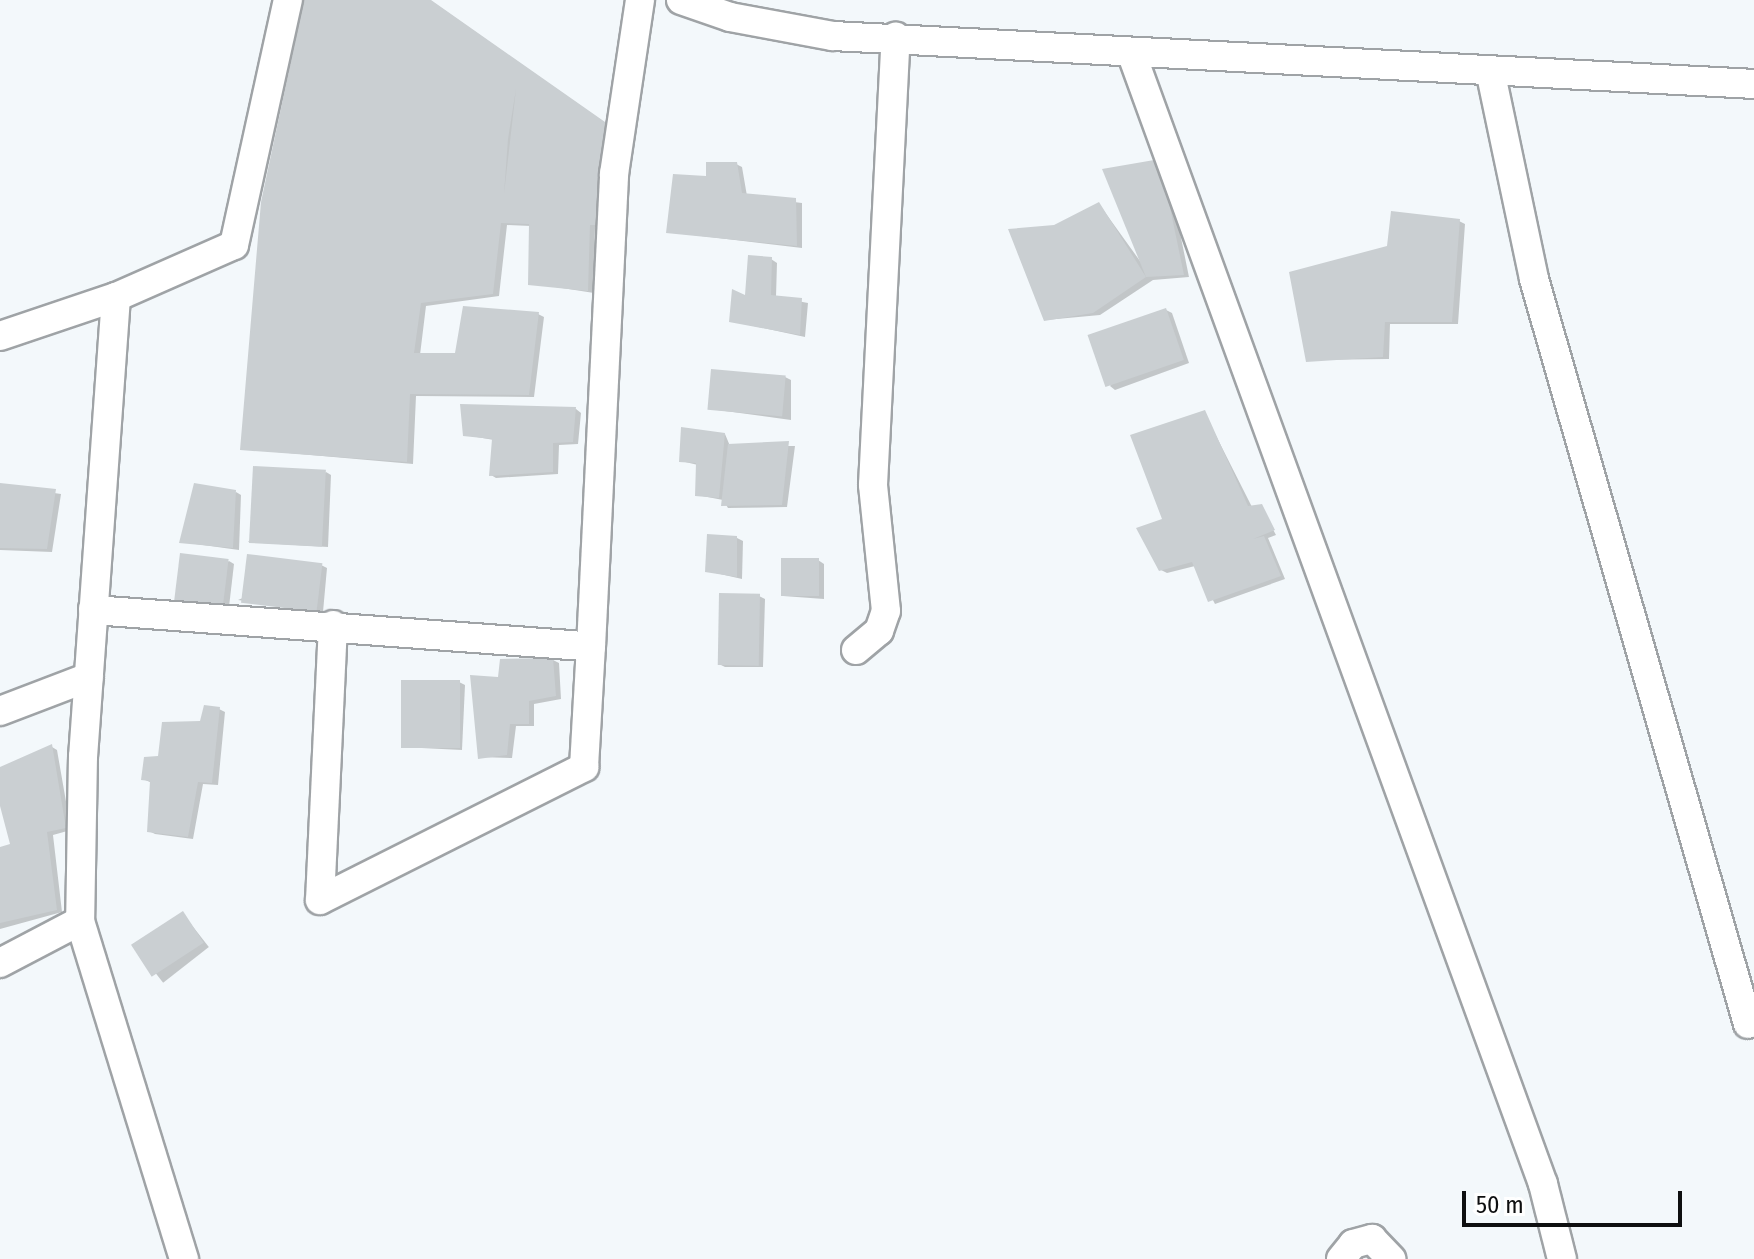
<!DOCTYPE html>
<style>
body{margin:0}
#map{position:relative;width:1754px;height:1259px;overflow:hidden;background:#f3f8fb;font-family:"Fira Sans Condensed",sans-serif}
div>[style]{position:absolute}
[style*='--x']{left:calc(var(--x)*1px);top:calc(var(--y)*1px);width:calc(var(--w)*1px);rotate:calc(var(--a)*1deg)}
.shadow>*{inset:0;background:#0003;transform-origin:0 0}
.building>*{inset:0;background:#cacfd2;transform-origin:0 0}
.roads{filter:drop-shadow(2px 0 #9fa3a6) drop-shadow(-2px 0 #9fa3a6) drop-shadow(0 2px #9fa3a6) drop-shadow(0 -2px #9fa3a6)}
.minor>*{height:28px;margin:-14px;padding:0 14px;transform-origin:14px;border-radius:14px;background:#fff}
span{translate:-50% -50%;white-space:nowrap;text-align:center;line-height:1.15;-webkit-text-stroke:6px #fff;paint-order:stroke}
.scale{position:absolute;left:1462px;top:1191px;width:220px;height:36px;box-sizing:border-box;border:4px solid #0e0f10;border-top:0;padding-left:10px;font-size:24px;line-height:28px;white-space:nowrap;color:#0e0f10;-webkit-text-stroke:6px #fff;paint-order:stroke}
</style>
<div id="map">
<div class="shadow">
<div style="clip-path:polygon(306px 0,430px 0,611px 127px,601px 227px,595px 227px,594px 293px,530px 283px,531px 226px,507px 225px,499px 296px,426px 306px,420px 355px,457px 355px,538px 314px,544px 317px,534px 397px,416px 396px,413px 464px,242px 449px)"></div>
<div style="clip-path:polygon(736px 164px,742px 167px,747px 196px,802px 203px,802px 248px,668px 232px,708px 178px)"></div>
<div style="clip-path:polygon(1166px 164px,1189px 277px,1153px 280px,1100px 315px,1046px 320px,1055px 227px,1099px 204px,1140px 261px)"></div>
<div style="clip-path:polygon(1459px 221px,1465px 224px,1458px 324px,1390px 324px,1389px 359px,1308px 360px)"></div>
<div style="clip-path:polygon(771px 259px,777px 263px,776px 297px,808px 303px,805px 337px,731px 321px)"></div>
<div style="clip-path:polygon(1166px 310px,1172px 313px,1189px 363px,1115px 390px,1110px 386px)"></div>
<div style="clip-path:polygon(785px 377px,791px 380px,791px 420px,710px 409px)"></div>
<div style="clip-path:polygon(576px 409px,581px 413px,578px 444px,559px 445px,558px 474px,496px 478px,491px 475px,494px 440px,465px 435px)"></div>
<div style="clip-path:polygon(1204px 412px,1252px 507px,1261px 507px,1276px 535px,1268px 538px,1285px 579px,1215px 604px,1195px 566px,1167px 573px,1161px 570px,1165px 520px)"></div>
<div style="clip-path:polygon(725px 434px,730px 446px,795px 446px,787px 507px,728px 508px,723px 500px,697px 495px,698px 465px,681px 461px)"></div>
<div style="clip-path:polygon(326px 472px,331px 475px,328px 547px,248px 542px)"></div>
<div style="clip-path:polygon(0 485px,61px 494px,52px 552px,0 550px)"></div>
<div style="clip-path:polygon(236px 492px,241px 495px,239px 550px,181px 542px)"></div>
<div style="clip-path:polygon(737px 538px,743px 541px,742px 579px,707px 571px)"></div>
<div style="clip-path:polygon(818px 560px,824px 564px,824px 599px,783px 596px)"></div>
<div style="clip-path:polygon(229px 561px,234px 564px,229px 607px,174px 601px)"></div>
<div style="clip-path:polygon(321px 565px,327px 568px,323px 612px,238px 600px)"></div>
<div style="clip-path:polygon(759px 596px,765px 599px,763px 667px,725px 667px,719px 664px)"></div>
<div style="clip-path:polygon(553px 660px,559px 663px,561px 699px,534px 704px,534px 726px,516px 726px,512px 758px,480px 757px,500px 679px)"></div>
<div style="clip-path:polygon(459px 682px,465px 685px,462px 750px,401px 747px)"></div>
<div style="clip-path:polygon(219px 709px,225px 712px,218px 785px,203px 784px,193px 839px,155px 834px,149px 831px,152px 783px,143px 779px,159px 757px)"></div>
<div style="clip-path:polygon(52px 747px,57px 750px,71px 830px,53px 835px,62px 912px,0 929px,0 849px,13px 845px,0 798px,0 770px)"></div>
<div style="left:183px;top:914px;width:42px;height:58px;rotate:52deg"></div>
</div>
<div class="building">
<div style="clip-path:polygon(evenodd,304px 0,431px 0,605px 122px,596px 225px,590px 225px,588px 291px,528px 285px,529px 224px,501px 223px,493px 294px,421px 303px,414px 353px,455px 353px,463px 306px,539px 312px,529px 395px,410px 394px,407px 462px,240px 450px,261px 202px,304px 0,516px 89px,504px 194px,508px 139px,516px 89px)"></div>
<div style="clip-path:polygon(1160px 159px,1184px 275px,1146px 277px,1102px 169px)"></div>
<div style="clip-path:polygon(706px 162px,737px 162px,742px 193px,796px 198px,797px 246px,666px 233px,673px 174px,706px 176px)"></div>
<div style="clip-path:polygon(1099px 202px,1146px 277px,1093px 313px,1044px 321px,1008px 229px,1054px 225px)"></div>
<div style="clip-path:polygon(1391px 211px,1460px 219px,1452px 322px,1385px 322px,1383px 357px,1306px 362px,1289px 272px,1387px 246px)"></div>
<div style="clip-path:polygon(748px 255px,772px 257px,771px 295px,802px 298px,800px 335px,729px 322px,732px 289px,745px 295px)"></div>
<div style="left:1166px;top:308px;width:55px;height:83px;rotate:71deg"></div>
<div style="left:711px;top:369px;width:75px;height:41px;rotate:5deg"></div>
<div style="clip-path:polygon(460px 404px,576px 407px,573px 442px,553px 443px,553px 472px,489px 476px,492px 439px,463px 436px)"></div>
<div style="clip-path:polygon(1205px 410px,1248px 506px,1262px 504px,1275px 530px,1253px 539px,1264px 536px,1281px 576px,1208px 602px,1192px 562px,1159px 571px,1136px 528px,1162px 519px,1130px 435px)"></div>
<div style="clip-path:polygon(681px 427px,725px 433px,719px 498px,695px 496px,696px 463px,679px 462px)"></div>
<div style="clip-path:polygon(789px 441px,782px 505px,721px 506px,728px 444px)"></div>
<div style="left:253px;top:466px;width:73px;height:77px;rotate:3deg"></div>
<div style="clip-path:polygon(0 483px,56px 489px,47px 549px,0 548px)"></div>
<div style="clip-path:polygon(194px 483px,236px 490px,233px 548px,179px 543px)"></div>
<div style="clip-path:polygon(707px 534px,737px 536px,737px 577px,705px 572px)"></div>
<div style="left:180px;top:553px;width:49px;height:50px;rotate:7deg"></div>
<div style="left:247px;top:554px;width:76px;height:49px;rotate:7deg"></div>
<div style="left:819px;top:558px;width:38px;height:38px;rotate:90deg"></div>
<div style="left:719px;top:593px;width:41px;height:72px;rotate:1deg"></div>
<div style="clip-path:polygon(553px 658px,556px 696px,529px 701px,529px 724px,510px 724px,507px 755px,478px 759px,470px 675px,498px 677px,500px 659px)"></div>
<div style="left:401px;top:680px;width:59px;height:68px"></div>
<div style="clip-path:polygon(204px 705px,220px 707px,212px 783px,198px 782px,188px 837px,147px 832px,150px 781px,141px 780px,144px 757px,158px 756px,162px 722px,200px 721px)"></div>
<div style="clip-path:polygon(52px 744px,66px 828px,47px 832px,57px 910px,0 923px,0 847px,10px 844px,0 806px,0 767px)"></div>
<div style="left:183px;top:911px;width:38px;height:62px;rotate:57deg"></div>
</div>
<div class="roads">
<div class="minor">
<div style="--x:681;--y:0;--w:52;--a:19.1"></div>
<div style="--x:730;--y:17;--w:105;--a:10.5"></div>
<div style="--x:833;--y:36;--w:922;--a:2.98"></div>
<div style="--x:1131;--y:52;--w:1205;--a:70"></div>
<div style="--x:1543;--y:1184;--w:77;--a:75.8"></div>
<div style="--x:1490;--y:70;--w:214;--a:78.1"></div>
<div style="--x:1534;--y:279;--w:775;--a:73.97"></div>
<div style="--x:116;--y:297;--w:460;--a:94.1"></div>
<div style="--x:83;--y:756;--w:165;--a:91"></div>
<div style="--x:80;--y:921;--w:354;--a:72.9"></div>
<div style="--x:0;--y:336;--w:122;--a:-18.6"></div>
<div style="--x:116;--y:297;--w:129;--a:-23.8"></div>
<div style="--x:234;--y:245;--w:251;--a:-77.6"></div>
<div style="--x:93;--y:610;--w:499;--a:4.2"></div>
<div style="--x:591;--y:647;--w:474;--a:-87.2"></div>
<div style="--x:614;--y:174;--w:176;--a:-81.5"></div>
<div style="--x:333;--y:625;--w:275;--a:92.7"></div>
<div style="--x:320;--y:900;--w:296;--a:-26.7"></div>
<div style="--x:584;--y:767;--w:120;--a:-86.7"></div>
<div style="--x:856;--y:650;--w:30;--a:-40"></div>
<div style="--x:879;--y:631;--w:21;--a:-71"></div>
<div style="--x:886;--y:611;--w:127;--a:-95.9"></div>
<div style="--x:873;--y:485;--w:449;--a:-87.1"></div>
<div style="--x:0;--y:711;--w:95;--a:-20.9"></div>
<div style="--x:0;--y:963;--w:90;--a:-27.7"></div>
<div style="--x:1341;--y:1259;--w:19;--a:-51"></div>
<div style="--x:1353;--y:1244;--w:20;--a:-15"></div>
<div style="--x:1372;--y:1239;--w:28;--a:46"></div>
</div>
</div>
<div class="scale">50 m</div>
</div>
